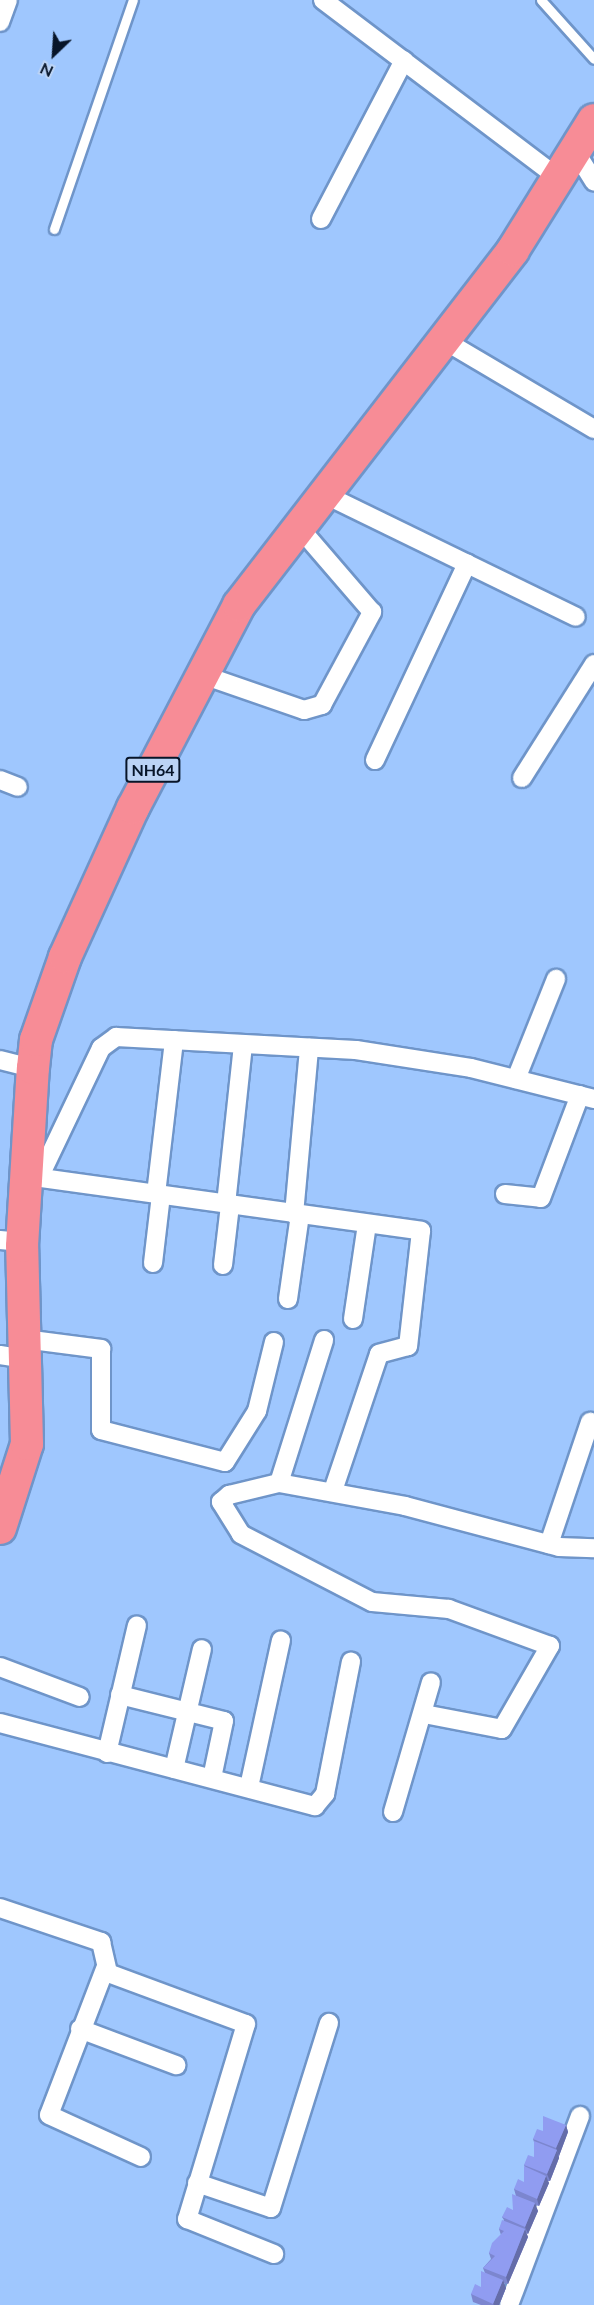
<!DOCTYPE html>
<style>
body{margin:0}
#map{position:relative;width:594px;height:2305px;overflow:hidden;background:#9fc7fe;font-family:Lato,sans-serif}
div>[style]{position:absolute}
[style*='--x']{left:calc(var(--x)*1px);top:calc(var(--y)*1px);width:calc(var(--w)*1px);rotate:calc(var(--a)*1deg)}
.roads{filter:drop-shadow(2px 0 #6f95c9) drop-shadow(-2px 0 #6f95c9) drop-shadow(0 2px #6f95c9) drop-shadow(0 -2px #6f95c9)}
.service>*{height:9px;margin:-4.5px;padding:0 4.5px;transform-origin:4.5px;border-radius:4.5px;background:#fff}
.minor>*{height:18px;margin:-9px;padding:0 9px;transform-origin:9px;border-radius:9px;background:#fff}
.trunk>*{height:32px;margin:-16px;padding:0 16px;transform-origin:16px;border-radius:16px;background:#f78c96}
.wall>*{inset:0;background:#7c86cf}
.shaded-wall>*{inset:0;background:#656da9}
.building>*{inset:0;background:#909cf1}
span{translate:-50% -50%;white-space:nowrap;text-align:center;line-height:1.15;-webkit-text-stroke:5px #bbd3f5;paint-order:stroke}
.shield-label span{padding:2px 4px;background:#bbd3f5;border:2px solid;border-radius:4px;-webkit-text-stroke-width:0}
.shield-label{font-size:16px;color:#071529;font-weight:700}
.north{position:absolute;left:24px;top:24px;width:60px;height:60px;-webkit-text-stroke:4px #bbd3f5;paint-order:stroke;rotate:205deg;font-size:16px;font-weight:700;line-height:24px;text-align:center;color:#071529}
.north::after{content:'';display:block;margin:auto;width:21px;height:27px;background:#071529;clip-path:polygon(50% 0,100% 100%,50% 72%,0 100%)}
</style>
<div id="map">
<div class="roads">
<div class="service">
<div style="--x:541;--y:0;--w:79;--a:48.1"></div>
<div style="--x:54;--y:229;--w:242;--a:-71"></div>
</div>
<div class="minor">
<div style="--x:323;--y:0;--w:295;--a:37.1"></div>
<div style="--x:0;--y:22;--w:23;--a:-70"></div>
<div style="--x:575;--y:151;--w:36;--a:58"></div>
<div style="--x:321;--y:219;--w:179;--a:-62.4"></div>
<div style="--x:442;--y:339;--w:177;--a:30.6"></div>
<div style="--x:324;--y:494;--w:280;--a:26"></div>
<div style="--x:203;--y:675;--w:107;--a:19.1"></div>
<div style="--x:304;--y:710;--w:19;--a:-16"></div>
<div style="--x:322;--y:705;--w:106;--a:-61.7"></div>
<div style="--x:372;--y:612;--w:112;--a:-130.7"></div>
<div style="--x:375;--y:760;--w:217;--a:-64.9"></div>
<div style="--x:522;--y:778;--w:135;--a:-57.7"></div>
<div style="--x:0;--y:780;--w:19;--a:21"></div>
<div style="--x:0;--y:1060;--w:34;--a:14"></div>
<div style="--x:516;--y:1079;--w:108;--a:-68.2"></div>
<div style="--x:27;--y:1176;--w:398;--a:7.9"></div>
<div style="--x:421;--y:1231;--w:116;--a:96.4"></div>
<div style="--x:408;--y:1346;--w:30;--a:165"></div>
<div style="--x:379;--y:1354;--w:145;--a:108.6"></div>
<div style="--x:39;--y:1178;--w:144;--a:-64.5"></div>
<div style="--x:101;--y:1048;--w:19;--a:-36"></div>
<div style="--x:116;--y:1037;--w:240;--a:3.1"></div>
<div style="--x:356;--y:1050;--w:116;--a:8.9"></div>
<div style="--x:471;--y:1068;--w:127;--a:14.1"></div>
<div style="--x:156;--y:1194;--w:155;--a:-83.3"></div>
<div style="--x:505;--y:1194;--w:36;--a:6"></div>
<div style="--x:541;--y:1198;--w:110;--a:-69.3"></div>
<div style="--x:226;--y:1204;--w:161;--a:-83.9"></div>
<div style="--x:294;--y:1214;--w:167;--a:-84.8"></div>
<div style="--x:0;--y:1240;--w:22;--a:5"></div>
<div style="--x:153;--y:1263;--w:68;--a:-83.3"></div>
<div style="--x:223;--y:1265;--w:60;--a:-83.3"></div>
<div style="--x:288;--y:1299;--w:85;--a:-81.9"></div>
<div style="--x:353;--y:1319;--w:96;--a:-81.6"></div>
<div style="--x:24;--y:1339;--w:78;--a:7.4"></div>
<div style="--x:101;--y:1349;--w:81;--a:90"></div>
<div style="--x:101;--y:1430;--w:128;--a:14.5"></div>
<div style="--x:225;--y:1462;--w:60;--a:-57.9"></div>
<div style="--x:257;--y:1411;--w:71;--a:-76.2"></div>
<div style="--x:0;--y:1355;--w:25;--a:9"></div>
<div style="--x:279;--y:1483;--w:150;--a:-72.5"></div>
<div style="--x:549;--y:1544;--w:129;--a:-71.4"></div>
<div style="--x:0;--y:1667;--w:85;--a:20.6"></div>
<div style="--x:120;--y:1695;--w:107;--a:14"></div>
<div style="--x:224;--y:1721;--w:58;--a:101.9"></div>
<div style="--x:424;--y:1714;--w:79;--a:10.9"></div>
<div style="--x:502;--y:1729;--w:96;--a:-60"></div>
<div style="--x:550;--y:1646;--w:108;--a:-159.9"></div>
<div style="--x:449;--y:1609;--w:77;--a:-174.8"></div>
<div style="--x:372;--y:1602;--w:148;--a:-152.6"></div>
<div style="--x:241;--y:1534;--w:38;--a:-122"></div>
<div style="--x:221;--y:1502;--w:11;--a:-41"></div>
<div style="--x:229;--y:1495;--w:51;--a:-13.5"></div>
<div style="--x:279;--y:1483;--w:128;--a:10.3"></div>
<div style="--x:405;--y:1506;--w:159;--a:14.9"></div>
<div style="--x:559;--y:1547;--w:35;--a:2"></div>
<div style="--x:0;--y:1723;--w:326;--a:14.8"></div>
<div style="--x:315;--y:1806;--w:16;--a:-50"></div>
<div style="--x:325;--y:1794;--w:135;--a:-78.9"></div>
<div style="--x:107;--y:1753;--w:131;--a:-76.8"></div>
<div style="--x:174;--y:1769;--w:123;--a:-76.9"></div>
<div style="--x:249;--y:1787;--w:150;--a:-77.7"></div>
<div style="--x:393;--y:1812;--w:135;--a:-73.7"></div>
<div style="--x:0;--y:1908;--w:107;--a:18.6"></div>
<div style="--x:101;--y:1942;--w:32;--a:77"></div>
<div style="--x:108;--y:1973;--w:147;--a:20.3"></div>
<div style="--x:246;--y:2024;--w:204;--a:106.8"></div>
<div style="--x:187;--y:2219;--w:94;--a:21.9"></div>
<div style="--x:105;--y:1969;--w:156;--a:111"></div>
<div style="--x:49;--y:2115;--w:101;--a:24.5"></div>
<div style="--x:80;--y:2029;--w:103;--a:20.6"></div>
<div style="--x:197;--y:2183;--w:78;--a:18.7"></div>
<div style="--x:271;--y:2208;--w:194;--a:-72.6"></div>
<div style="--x:509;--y:2305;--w:202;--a:-69.4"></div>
</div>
<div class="trunk">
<div style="--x:0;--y:1528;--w:88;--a:-72.2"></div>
<div style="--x:27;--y:1444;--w:198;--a:-91.4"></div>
<div style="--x:22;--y:1246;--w:178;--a:-86.5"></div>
<div style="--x:33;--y:1068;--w:28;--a:-84"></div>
<div style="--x:36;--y:1040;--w:88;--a:-70.7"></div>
<div style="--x:65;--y:957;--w:164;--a:-65.5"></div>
<div style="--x:133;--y:808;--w:229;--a:-62.4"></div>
<div style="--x:239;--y:605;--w:448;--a:-52.3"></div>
<div style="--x:513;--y:250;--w:153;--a:-58.1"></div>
</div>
</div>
<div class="wall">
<div style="clip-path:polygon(566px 2125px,568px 2132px,559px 2156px,559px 2158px,550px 2181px,548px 2181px,549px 2183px,539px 2206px,535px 2205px,538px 2211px,528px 2234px,526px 2233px,528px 2237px,508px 2284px,504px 2283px,506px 2288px,499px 2305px,481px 2305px,473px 2302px,471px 2294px,481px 2287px,485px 2273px,483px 2268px,491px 2259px,489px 2253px,501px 2235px,499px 2229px,504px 2220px,502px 2217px,513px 2210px,516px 2196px,514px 2189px,524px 2182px,525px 2167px,524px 2165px,534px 2157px,534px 2142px,533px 2139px,543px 2131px)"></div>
</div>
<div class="shaded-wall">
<div style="clip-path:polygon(566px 2125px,568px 2132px,559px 2156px,556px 2148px)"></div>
<div style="clip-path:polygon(557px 2150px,559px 2158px,550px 2181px,547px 2174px)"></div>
<div style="clip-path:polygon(546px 2176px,549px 2183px,539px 2206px,537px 2199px)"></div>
<div style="clip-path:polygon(535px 2203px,538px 2211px,528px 2234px,525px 2227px)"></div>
<div style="clip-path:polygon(525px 2229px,528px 2237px,508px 2284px,506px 2277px)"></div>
<div style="clip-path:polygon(503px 2280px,506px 2288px,499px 2305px,494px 2305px,493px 2304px)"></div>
</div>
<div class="building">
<div style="clip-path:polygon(543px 2116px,566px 2125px,556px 2148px,533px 2139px,537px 2129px,543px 2131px)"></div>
<div style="clip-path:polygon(534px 2141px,557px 2150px,547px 2174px,524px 2165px,528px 2155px,534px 2157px)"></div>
<div style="clip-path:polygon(524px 2166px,546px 2176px,537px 2199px,514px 2189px,518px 2179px,524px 2182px)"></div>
<div style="clip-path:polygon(512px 2194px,535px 2203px,525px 2227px,502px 2217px,507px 2207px,513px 2210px)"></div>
<div style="clip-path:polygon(502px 2220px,525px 2229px,506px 2277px,483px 2268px,495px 2256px,489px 2253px,492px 2243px,504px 2231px,499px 2229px)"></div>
<div style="clip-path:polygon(481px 2271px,503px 2280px,493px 2304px,471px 2294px,475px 2284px,481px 2287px)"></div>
</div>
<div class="shield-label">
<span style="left:153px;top:770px">NH64</span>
</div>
<div class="north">N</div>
</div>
